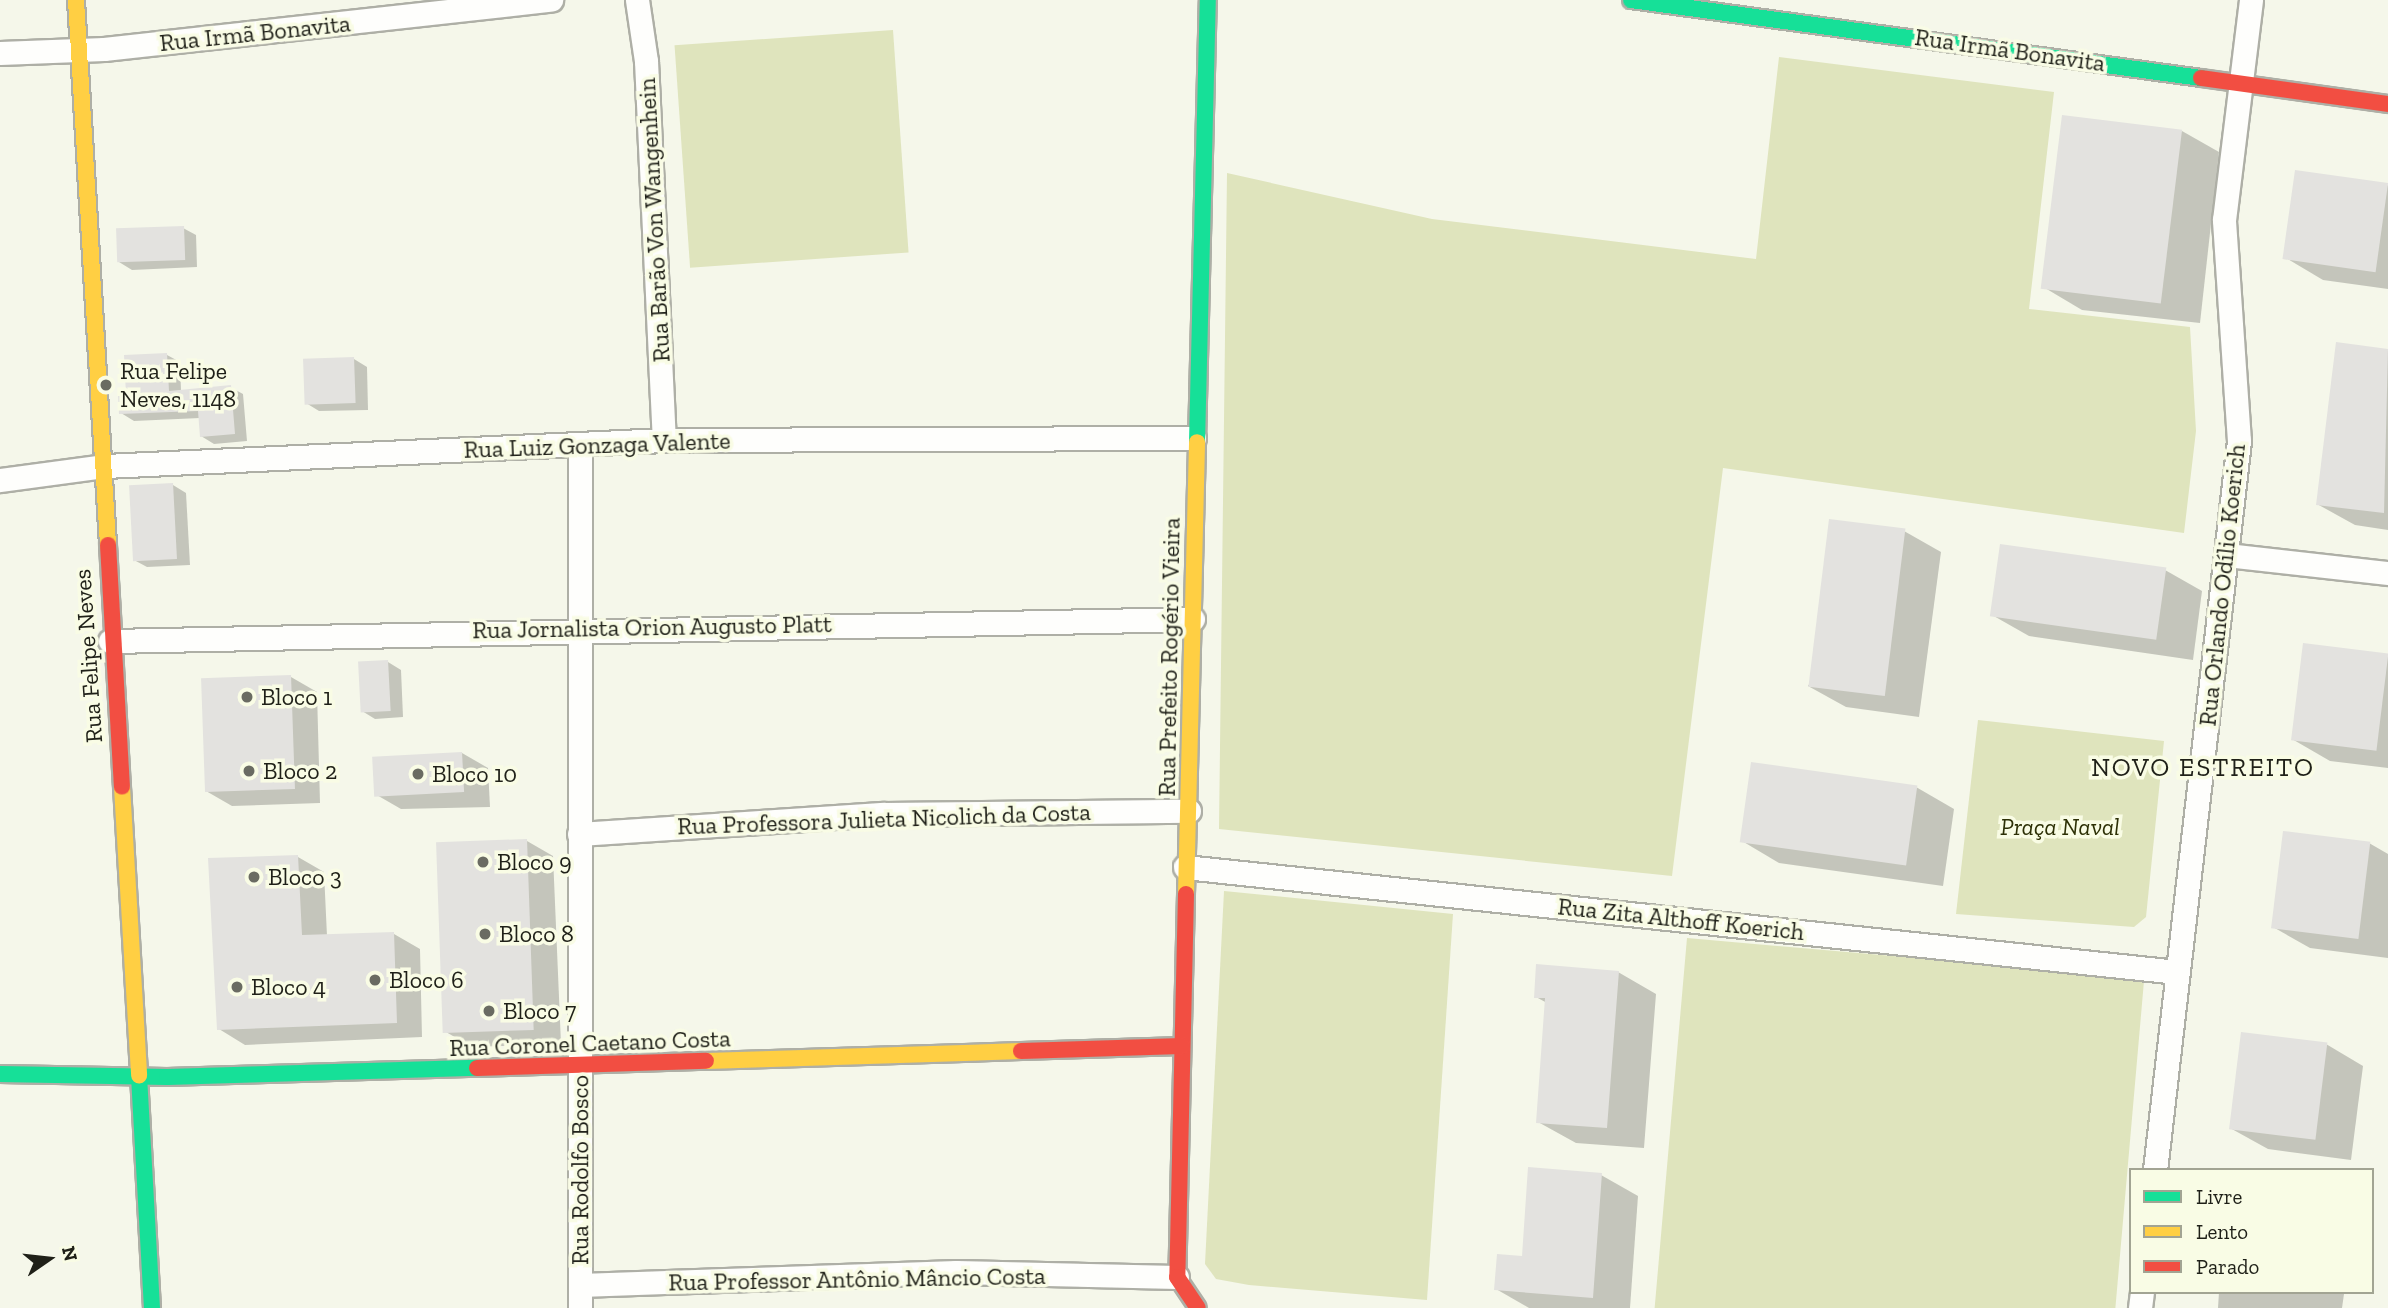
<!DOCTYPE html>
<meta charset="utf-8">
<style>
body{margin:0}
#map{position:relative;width:2388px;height:1308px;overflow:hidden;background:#f5f7ea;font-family:"Zilla Slab",serif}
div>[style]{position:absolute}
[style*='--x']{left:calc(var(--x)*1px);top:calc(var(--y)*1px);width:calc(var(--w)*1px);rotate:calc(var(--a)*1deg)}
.green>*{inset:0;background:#dfe4bd;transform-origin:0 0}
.shadow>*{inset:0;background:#0003}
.building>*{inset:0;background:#e3e2df;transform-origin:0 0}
.roads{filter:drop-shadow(2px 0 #aeafa6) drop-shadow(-2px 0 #aeafa6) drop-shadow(0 2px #aeafa6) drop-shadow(0 -2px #aeafa6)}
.street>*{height:23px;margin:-11.5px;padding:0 11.5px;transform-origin:11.5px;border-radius:11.5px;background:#fefefc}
.fast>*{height:16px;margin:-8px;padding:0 8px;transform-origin:8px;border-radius:8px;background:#16e098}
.slow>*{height:16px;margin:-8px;padding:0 8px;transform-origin:8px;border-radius:8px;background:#ffcf43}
.jam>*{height:16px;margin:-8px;padding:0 8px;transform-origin:8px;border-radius:8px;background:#f24e42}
.dots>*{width:19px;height:19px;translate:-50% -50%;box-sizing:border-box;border:4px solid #f9fce5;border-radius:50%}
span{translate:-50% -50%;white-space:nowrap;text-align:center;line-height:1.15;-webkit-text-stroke:7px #f9fce5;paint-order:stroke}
.street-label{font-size:24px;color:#1f2018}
.poi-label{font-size:24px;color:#1f2018}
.left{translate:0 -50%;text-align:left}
.park-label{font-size:24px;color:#2d3006;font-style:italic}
.neighbourhood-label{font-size:26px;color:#1f2018;letter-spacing:2px}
.legend{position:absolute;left:2129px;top:1168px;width:245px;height:126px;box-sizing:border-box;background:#f9fce5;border:2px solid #a2a493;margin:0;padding:9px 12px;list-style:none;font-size:21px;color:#1f2018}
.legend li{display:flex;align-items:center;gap:14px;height:35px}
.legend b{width:35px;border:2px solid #a2a493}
.north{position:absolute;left:14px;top:1224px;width:70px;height:70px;-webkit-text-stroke:5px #f9fce5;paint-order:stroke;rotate:76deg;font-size:19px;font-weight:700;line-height:28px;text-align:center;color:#1f2018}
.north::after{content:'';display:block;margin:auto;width:24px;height:32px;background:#1f2018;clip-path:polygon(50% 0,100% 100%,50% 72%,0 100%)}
</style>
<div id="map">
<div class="green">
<div style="left:893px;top:30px;width:223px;height:219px;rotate:86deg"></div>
<div style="clip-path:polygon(1779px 57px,2054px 92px,2029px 309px,2190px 327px,2196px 431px,2184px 533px,1723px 468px,1672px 876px,1219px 829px,1227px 173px,1432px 219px,1756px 259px)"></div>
<div style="clip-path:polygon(1978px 720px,2164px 741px,2146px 917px,2134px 927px,1956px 914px)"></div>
<div style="clip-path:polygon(1224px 891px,1453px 914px,1427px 1300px,1249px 1285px,1216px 1279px,1205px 1264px)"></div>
<div style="left:1687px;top:938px;width:459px;height:372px;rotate:5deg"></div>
</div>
<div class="shadow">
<div style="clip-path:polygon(2182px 131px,2219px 152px,2200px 323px,2082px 310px,2045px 288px)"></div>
<div style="clip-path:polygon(2388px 185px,2388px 289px,2323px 280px,2286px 258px)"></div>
<div style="clip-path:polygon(183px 228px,196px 235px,197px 267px,132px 270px,119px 262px)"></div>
<div style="clip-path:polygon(2337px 344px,2388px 351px,2388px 530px,2355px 525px,2317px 504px)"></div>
<div style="clip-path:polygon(167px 355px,180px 362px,181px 391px,230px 387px,243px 394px,247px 441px,214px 444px,201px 436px,200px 418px,134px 421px,121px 413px,128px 396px)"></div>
<div style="clip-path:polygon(354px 359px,367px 367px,368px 410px,319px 411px,306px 403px)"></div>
<div style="clip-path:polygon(173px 485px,186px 493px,190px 565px,147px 567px,134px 560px)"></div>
<div style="clip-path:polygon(1904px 531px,1941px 552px,1919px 717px,1846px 707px,1808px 686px)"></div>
<div style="clip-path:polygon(2165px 570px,2202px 591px,2193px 660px,2029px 636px,1992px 615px)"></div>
<div style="clip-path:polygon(2304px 645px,2388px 656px,2388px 768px,2330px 761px,2292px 739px)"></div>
<div style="clip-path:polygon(388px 662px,401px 670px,403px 717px,375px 719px,362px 711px)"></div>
<div style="clip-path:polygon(291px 677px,317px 692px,320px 803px,232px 806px,206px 791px)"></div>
<div style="clip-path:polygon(462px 753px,488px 768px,490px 807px,401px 809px,375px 794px)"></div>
<div style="clip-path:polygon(1916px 787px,1954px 809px,1943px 886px,1779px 863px,1742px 841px)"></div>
<div style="clip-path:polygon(527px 841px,553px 856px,561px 1044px,472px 1047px,446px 1032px)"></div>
<div style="clip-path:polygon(2369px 843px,2388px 854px,2388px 958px,2310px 948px,2273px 927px)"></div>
<div style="clip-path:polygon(298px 857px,324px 872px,327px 936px,394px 934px,420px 949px,422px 1037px,245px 1045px,219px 1029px)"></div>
<div style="clip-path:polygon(1618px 972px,1656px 994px,1644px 1148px,1576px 1143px,1538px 1122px,1547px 1003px,1536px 997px)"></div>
<div style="clip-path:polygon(2326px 1044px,2363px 1066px,2351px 1160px,2268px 1149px,2230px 1128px)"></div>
<div style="clip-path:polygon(1601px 1175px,1638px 1196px,1630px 1308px,1529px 1308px,1496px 1289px)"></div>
<div style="clip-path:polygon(2219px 1292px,2341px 1292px,2344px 1294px,2342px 1308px,2218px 1308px)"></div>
</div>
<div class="building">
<div style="left:2062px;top:115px;width:121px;height:175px;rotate:7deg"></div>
<div style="left:2295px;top:170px;width:94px;height:90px;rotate:8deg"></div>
<div style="left:184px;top:226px;width:34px;height:68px;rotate:88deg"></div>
<div style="clip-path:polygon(2336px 342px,2388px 349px,2384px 513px,2316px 505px)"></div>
<div style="clip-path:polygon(167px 353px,169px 391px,231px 385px,235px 434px,200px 437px,198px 411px,119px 414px,118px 395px,126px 395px,124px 355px)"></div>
<div style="left:354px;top:357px;width:46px;height:51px;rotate:88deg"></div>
<div style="left:173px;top:483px;width:76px;height:44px;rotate:87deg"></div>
<div style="left:1829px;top:519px;width:77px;height:169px;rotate:7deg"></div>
<div style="left:2000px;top:544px;width:168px;height:73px;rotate:8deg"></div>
<div style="left:2303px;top:643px;width:86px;height:98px;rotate:7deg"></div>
<div style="left:388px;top:660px;width:51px;height:30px;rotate:87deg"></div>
<div style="left:291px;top:675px;width:114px;height:90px;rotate:88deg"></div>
<div style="left:462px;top:752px;width:40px;height:90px;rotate:87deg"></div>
<div style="left:1751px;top:762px;width:168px;height:81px;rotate:8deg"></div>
<div style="left:2283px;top:831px;width:88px;height:98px;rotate:7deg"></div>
<div style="left:527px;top:839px;width:191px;height:91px;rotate:88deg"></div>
<div style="clip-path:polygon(298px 855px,302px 935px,394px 932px,397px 1023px,217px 1030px,208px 858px)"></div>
<div style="clip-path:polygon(1536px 964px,1619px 971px,1607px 1128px,1536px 1123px,1545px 998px,1534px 998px)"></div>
<div style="left:2241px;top:1032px;width:87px;height:98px;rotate:7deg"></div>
<div style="clip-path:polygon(1528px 1167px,1602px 1173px,1593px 1298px,1494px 1290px,1497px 1254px,1522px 1256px)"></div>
</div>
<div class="roads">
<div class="street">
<div style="--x:637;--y:0;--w:62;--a:81.6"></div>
<div style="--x:646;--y:61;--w:379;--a:87.3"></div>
<div style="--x:0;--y:53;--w:104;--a:-2.2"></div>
<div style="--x:104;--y:49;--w:450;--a:-6.3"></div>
<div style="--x:580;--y:444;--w:864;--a:90"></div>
<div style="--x:0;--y:480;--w:106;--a:-7.6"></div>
<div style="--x:105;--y:466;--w:560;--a:-2.66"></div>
<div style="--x:664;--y:440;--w:530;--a:-0.22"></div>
<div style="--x:2227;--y:555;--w:162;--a:6.4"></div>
<div style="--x:110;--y:641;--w:1083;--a:-1.16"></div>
<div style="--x:579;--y:834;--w:306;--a:-3.8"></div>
<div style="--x:884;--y:814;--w:305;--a:-0.6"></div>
<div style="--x:1185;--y:867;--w:998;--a:6.04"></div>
<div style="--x:2155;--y:1170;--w:734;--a:-83.43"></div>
<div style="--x:2239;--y:441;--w:222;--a:-93.9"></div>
<div style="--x:2224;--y:220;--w:222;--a:-83"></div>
<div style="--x:580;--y:1285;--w:376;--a:-2"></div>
<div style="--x:956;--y:1272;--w:221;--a:1.3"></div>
<div style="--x:2140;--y:1308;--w:16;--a:-83"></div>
</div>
<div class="fast">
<div style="--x:1631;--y:0;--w:575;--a:7.79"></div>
<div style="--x:1197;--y:442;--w:442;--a:-88.6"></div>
<div style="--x:0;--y:1074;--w:167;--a:1"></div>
<div style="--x:167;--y:1077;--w:310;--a:-1.7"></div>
<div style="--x:139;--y:1076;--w:232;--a:86.8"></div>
</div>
<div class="slow">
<div style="--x:76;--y:0;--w:546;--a:86.64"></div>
<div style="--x:122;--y:787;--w:289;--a:86.6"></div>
<div style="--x:1186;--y:894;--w:452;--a:-88.6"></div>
<div style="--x:706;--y:1061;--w:315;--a:-1.8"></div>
</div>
<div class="jam">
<div style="--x:2201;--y:78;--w:189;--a:7.9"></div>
<div style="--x:108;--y:545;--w:242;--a:86.7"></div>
<div style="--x:1186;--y:894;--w:383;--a:91.3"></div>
<div style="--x:1177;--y:1277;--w:37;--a:56"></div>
<div style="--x:1021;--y:1051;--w:161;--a:-1.8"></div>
<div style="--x:477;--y:1068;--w:229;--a:-1.8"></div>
</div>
</div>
<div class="dots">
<div style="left:106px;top:385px;background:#6a6b62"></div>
<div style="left:247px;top:697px;background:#6a6b62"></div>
<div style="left:249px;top:771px;background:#6a6b62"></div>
<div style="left:418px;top:774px;background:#6a6b62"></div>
<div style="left:483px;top:862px;background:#6a6b62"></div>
<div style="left:254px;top:877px;background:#6a6b62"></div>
<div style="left:485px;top:934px;background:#6a6b62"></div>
<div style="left:375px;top:980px;background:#6a6b62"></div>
<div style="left:237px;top:987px;background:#6a6b62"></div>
<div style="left:489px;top:1011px;background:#6a6b62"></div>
</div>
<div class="street-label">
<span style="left:255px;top:33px;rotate:-6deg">Rua Irmã Bonavita</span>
<span style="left:2010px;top:50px;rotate:8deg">Rua Irmã Bonavita</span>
<span style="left:654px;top:220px;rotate:-93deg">Rua Barão Von Wangenhein</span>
<span style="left:597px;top:445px;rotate:-2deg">Rua Luiz Gonzaga Valente</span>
<span style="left:2222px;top:585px;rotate:-84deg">Rua Orlando Odílio Koerich</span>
<span style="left:652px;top:627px;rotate:-1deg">Rua Jornalista Orion Augusto Platt</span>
<span style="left:88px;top:656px;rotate:-94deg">Rua Felipe Neves</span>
<span style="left:1169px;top:657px;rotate:-89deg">Rua Prefeito Rogério Vieira</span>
<span style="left:884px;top:819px;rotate:-2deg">Rua Professora Julieta Nicolich da Costa</span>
<span style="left:1681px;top:919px;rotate:6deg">Rua Zita Althoff Koerich</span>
<span style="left:590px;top:1043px;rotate:-2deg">Rua Coronel Caetano Costa</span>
<span style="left:580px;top:1170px;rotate:-90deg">Rua Rodolfo Bosco</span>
<span style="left:857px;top:1279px;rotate:-1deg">Rua Professor Antônio Mâncio Costa</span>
</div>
<div class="poi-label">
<span class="left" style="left:120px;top:385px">Rua Felipe<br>Neves, 1148</span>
<span class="left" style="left:261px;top:697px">Bloco 1</span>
<span class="left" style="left:263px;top:771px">Bloco 2</span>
<span class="left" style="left:432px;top:774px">Bloco 10</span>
<span class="left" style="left:497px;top:862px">Bloco 9</span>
<span class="left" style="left:268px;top:877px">Bloco 3</span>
<span class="left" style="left:499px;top:934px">Bloco 8</span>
<span class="left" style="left:389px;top:980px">Bloco 6</span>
<span class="left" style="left:251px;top:987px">Bloco 4</span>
<span class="left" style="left:503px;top:1011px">Bloco 7</span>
</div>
<div class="park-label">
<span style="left:2060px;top:827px">Praça Naval</span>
</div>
<div class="neighbourhood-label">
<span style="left:2203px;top:768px">NOVO ESTREITO</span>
</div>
<ul class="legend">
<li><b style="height:9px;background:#16e098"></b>Livre</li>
<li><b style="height:9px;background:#ffcf43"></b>Lento</li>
<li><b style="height:9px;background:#f24e42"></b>Parado</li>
</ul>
<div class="north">N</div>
</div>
